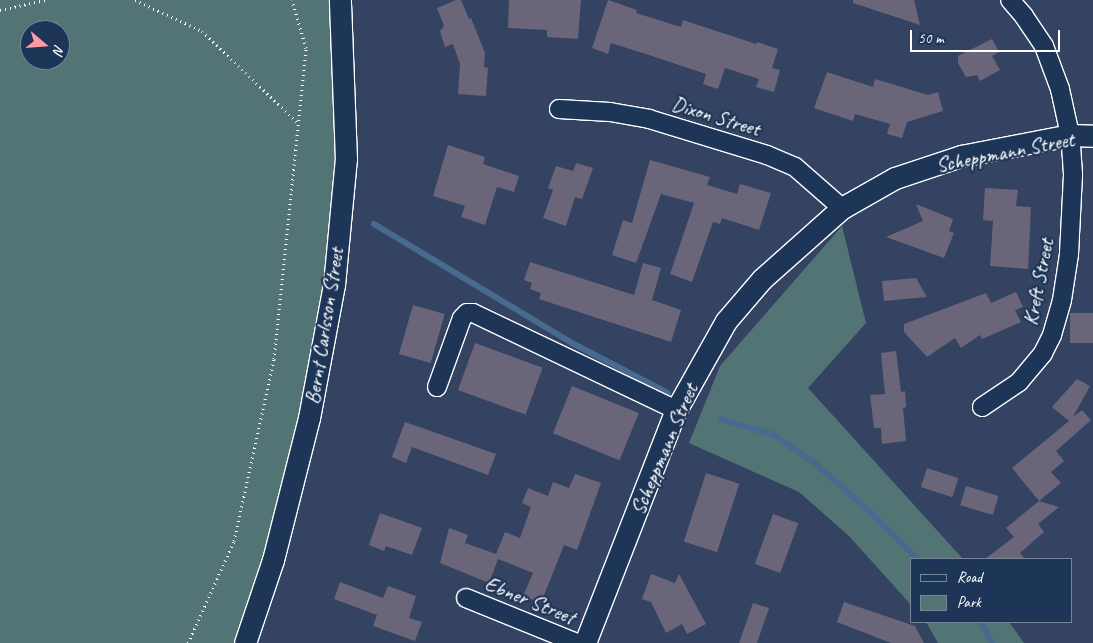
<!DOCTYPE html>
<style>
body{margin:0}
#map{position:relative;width:1093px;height:643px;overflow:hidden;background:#344362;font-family:Caveat,sans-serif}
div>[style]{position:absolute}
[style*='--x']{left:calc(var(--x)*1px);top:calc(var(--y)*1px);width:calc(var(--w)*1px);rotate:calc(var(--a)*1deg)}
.green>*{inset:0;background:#527475}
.stream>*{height:6px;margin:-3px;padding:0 3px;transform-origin:3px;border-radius:3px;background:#466b8e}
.building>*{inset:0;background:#6b657a;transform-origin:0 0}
.path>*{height:3px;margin-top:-1.5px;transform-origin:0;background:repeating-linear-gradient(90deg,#fff 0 1px,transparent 0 5px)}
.roads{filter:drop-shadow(1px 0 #fff) drop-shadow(-1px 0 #fff) drop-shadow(0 1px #fff) drop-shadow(0 -1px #fff)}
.minor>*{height:18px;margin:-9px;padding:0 9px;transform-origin:9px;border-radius:9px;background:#1d3557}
.tertiary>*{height:21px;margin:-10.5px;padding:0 10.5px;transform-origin:10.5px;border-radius:10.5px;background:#1d3557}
span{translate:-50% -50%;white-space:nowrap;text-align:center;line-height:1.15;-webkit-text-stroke:4.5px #1d3557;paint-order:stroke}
.street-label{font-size:21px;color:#fff}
.legend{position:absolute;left:910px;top:558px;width:162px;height:65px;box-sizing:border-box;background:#1d3557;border:1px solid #77869a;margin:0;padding:6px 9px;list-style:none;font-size:15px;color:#fff}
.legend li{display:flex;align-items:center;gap:10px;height:25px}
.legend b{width:25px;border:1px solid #77869a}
.north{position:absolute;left:20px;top:20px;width:50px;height:50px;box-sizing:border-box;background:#1d3557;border:1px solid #77869a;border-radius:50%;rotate:108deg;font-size:14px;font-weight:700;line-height:20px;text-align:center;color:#fff}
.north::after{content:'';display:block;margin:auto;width:18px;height:22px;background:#ff9aa2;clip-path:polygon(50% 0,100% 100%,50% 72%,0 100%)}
.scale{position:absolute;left:910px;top:30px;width:150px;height:22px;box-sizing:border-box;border:2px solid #fff;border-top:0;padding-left:6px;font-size:15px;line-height:18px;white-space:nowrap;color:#fff;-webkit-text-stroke:4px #1d3557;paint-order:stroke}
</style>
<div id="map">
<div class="green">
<div style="clip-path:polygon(evenodd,0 0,340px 0,334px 285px,245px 643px,0 643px,0 0,30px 30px,60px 30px,60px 60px,30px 60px,30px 30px)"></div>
<div style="clip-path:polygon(842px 226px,866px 323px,808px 388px,963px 559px,912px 559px,912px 606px,849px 536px,799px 492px,689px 443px,720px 366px)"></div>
<div style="clip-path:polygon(926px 622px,1009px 622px,1024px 643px,938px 643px)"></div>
</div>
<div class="stream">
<div style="--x:374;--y:224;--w:231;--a:31"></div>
<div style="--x:572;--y:343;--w:108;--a:27.5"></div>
<div style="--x:721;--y:419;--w:55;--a:16.8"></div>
<div style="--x:774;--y:435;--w:51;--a:34.6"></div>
<div style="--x:816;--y:464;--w:72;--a:41.6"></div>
<div style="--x:870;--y:512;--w:67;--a:44.4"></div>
<div style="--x:981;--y:622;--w:24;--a:62"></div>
</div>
<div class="building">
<div style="clip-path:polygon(456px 0,461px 0,469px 19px,471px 18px,485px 53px,484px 67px,488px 68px,486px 96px,458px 94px,460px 64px,453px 44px,445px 47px,440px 31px,444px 26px,437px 8px)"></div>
<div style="clip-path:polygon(509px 0,581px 0,578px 39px,547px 37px,547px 30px,508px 28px)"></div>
<div style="clip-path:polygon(608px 0,637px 10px,636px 13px,681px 27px,683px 20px,756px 44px,757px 42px,778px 49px,772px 68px,780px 70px,774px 92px,756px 87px,759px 79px,725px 68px,718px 89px,703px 84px,706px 74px,652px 56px,611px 43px,608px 54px,592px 48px)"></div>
<div style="clip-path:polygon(853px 0,914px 0,920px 25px,853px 3px)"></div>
<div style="clip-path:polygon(992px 39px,999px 52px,992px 56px,1000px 70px,980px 81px,977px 75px,966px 77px,958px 63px,958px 56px)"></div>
<div style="clip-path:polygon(827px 72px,873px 87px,875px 79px,928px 95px,938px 92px,943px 111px,907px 122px,902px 138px,887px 134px,890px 124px,855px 114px,853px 121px,814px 108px)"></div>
<div style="clip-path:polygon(448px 145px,485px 157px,483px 164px,519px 176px,514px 192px,497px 187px,485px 225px,461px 217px,465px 206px,433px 196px)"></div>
<div style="clip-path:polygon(650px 160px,710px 177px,707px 185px,737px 194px,740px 184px,771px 193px,759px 230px,722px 218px,720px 224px,713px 222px,692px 282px,670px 274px,694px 203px,661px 194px,636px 263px,612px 255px,623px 220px,632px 223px)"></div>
<div style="clip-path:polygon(576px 163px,593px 168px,582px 199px,575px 197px,566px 226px,543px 218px,553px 190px,548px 188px,556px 166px,573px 171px)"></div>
<div style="clip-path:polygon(985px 188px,1018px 190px,1016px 206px,1031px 207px,1028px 269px,990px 266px,993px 221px,983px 220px)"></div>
<div style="clip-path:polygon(916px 204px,953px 219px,949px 231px,954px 233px,944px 258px,886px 237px,923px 221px)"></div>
<div style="clip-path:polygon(530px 262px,634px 295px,643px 263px,661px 268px,652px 300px,681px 310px,671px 342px,539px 299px,541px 293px,530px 289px,532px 283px,524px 280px)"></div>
<div style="clip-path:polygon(916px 278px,927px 297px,884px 301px,882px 281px)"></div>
<div style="clip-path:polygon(1016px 292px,1023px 307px,1015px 310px,1021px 322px,982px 339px,980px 335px,961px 348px,955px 338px,927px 357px,904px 332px,904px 324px,986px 293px,991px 303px)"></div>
<div style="left:413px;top:305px;width:33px;height:51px;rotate:16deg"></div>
<div style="left:1093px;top:313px;width:30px;height:23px;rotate:90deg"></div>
<div style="left:475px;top:343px;width:72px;height:50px;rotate:20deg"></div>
<div style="clip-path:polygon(896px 351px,901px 392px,905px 391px,906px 407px,903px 408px,906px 441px,882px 444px,881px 428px,874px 428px,870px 395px,885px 394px,881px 353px)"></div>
<div style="clip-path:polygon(1077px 379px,1090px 386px,1073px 417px,1082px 410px,1091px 420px,1056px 451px,1064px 461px,1051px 472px,1061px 483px,1039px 501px,1059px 507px,1038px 524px,1044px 532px,1020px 553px,1025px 559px,985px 559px,1014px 537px,1006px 528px,1039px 501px,1012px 468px,1069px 421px,1052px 407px)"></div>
<div style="left:572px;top:386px;width:72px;height:51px;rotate:22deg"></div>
<div style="clip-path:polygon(405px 422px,496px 454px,488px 475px,412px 447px,406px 463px,392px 457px)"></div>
<div style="left:927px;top:468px;width:33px;height:20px;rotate:18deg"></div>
<div style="left:706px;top:473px;width:35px;height:72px;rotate:18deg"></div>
<div style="clip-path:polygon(575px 474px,601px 483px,577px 550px,564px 545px,541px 603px,523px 596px,533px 573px,498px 559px,489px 583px,440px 563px,449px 528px,468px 535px,465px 543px,496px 554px,505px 532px,520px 538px,531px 507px,522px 503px,528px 488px,548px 496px,553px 482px,569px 488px)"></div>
<div style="left:966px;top:486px;width:34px;height:20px;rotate:17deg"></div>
<div style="clip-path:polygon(380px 513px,422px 528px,412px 555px,386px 546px,384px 551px,369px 545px)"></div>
<div style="left:773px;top:514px;width:27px;height:53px;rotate:20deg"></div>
<div style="clip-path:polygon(651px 574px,675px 583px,679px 574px,706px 624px,687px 634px,682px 624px,666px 633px,651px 602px,642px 599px)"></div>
<div style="clip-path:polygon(340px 582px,383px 598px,388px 586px,416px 596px,409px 618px,422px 622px,415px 641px,373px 626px,377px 615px,334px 599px)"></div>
<div style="clip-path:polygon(844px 602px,915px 626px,924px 643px,891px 643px,837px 622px)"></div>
<div style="clip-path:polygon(753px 603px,769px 608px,757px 643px,739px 643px)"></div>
</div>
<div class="path">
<div style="--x:135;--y:0;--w:74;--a:24.8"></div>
<div style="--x:202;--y:31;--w:134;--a:43.8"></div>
<div style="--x:0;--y:10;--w:46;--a:-12.5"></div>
<div style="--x:188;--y:643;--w:112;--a:-65.7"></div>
<div style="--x:234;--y:541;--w:186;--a:-77.6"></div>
<div style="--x:274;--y:359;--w:313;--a:-84.1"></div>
<div style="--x:306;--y:48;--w:50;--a:-106.3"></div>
</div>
<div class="roads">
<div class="minor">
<div style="--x:559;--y:109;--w:51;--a:3.4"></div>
<div style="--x:610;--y:112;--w:40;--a:10"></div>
<div style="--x:649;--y:119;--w:123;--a:17"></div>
<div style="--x:767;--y:155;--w:30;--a:23"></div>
<div style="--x:795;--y:167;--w:62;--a:41.1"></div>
<div style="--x:437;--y:387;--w:73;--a:-70.1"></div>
<div style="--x:462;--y:318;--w:7;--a:-45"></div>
<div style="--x:467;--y:313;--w:6;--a:0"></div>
<div style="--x:473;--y:313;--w:225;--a:25.5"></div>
<div style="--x:982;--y:407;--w:45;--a:-34"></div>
<div style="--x:1019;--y:382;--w:38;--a:-50"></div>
<div style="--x:1043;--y:353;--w:20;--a:-63"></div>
<div style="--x:1052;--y:335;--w:36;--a:-74"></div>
<div style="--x:1062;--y:300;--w:47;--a:-81.3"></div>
<div style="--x:1069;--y:254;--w:80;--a:-87.1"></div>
<div style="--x:1073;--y:174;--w:39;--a:-94"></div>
<div style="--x:1070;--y:135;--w:47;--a:-102.3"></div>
<div style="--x:1060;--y:89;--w:46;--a:-110.4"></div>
<div style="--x:1044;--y:46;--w:36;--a:-124"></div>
<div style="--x:1024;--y:16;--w:21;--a:-131"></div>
<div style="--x:466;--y:598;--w:120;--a:22.1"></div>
</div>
<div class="tertiary">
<div style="--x:245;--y:643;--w:88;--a:-71.4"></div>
<div style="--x:273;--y:560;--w:146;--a:-75.8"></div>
<div style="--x:309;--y:418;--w:135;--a:-79.4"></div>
<div style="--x:334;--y:285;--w:127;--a:-84.6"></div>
<div style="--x:346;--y:159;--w:159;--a:-92.2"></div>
<div style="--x:585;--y:643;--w:250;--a:-68.7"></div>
<div style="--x:676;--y:410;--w:102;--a:-60.7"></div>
<div style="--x:726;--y:321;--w:55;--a:-49.4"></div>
<div style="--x:762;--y:279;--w:107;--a:-41.6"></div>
<div style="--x:842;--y:208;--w:61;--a:-29.5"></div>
<div style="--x:895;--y:178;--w:70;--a:-18.4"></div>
<div style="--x:961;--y:156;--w:111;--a:-10.9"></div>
<div style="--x:1070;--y:135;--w:23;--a:2"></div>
</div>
</div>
<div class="street-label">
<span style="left:716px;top:116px;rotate:17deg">Dixon Street</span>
<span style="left:1005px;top:152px;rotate:-11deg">Scheppmann Street</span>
<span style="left:1038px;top:282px;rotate:-79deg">Kreft Street</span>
<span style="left:324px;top:326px;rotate:-81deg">Bernt Carlsson Street</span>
<span style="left:664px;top:449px;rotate:-67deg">Scheppmann Street</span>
<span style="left:530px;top:600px;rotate:22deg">Ebner Street</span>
</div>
<ul class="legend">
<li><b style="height:6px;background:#1d3557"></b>Road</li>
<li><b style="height:14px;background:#527475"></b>Park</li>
</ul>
<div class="north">N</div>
<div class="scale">50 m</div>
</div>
